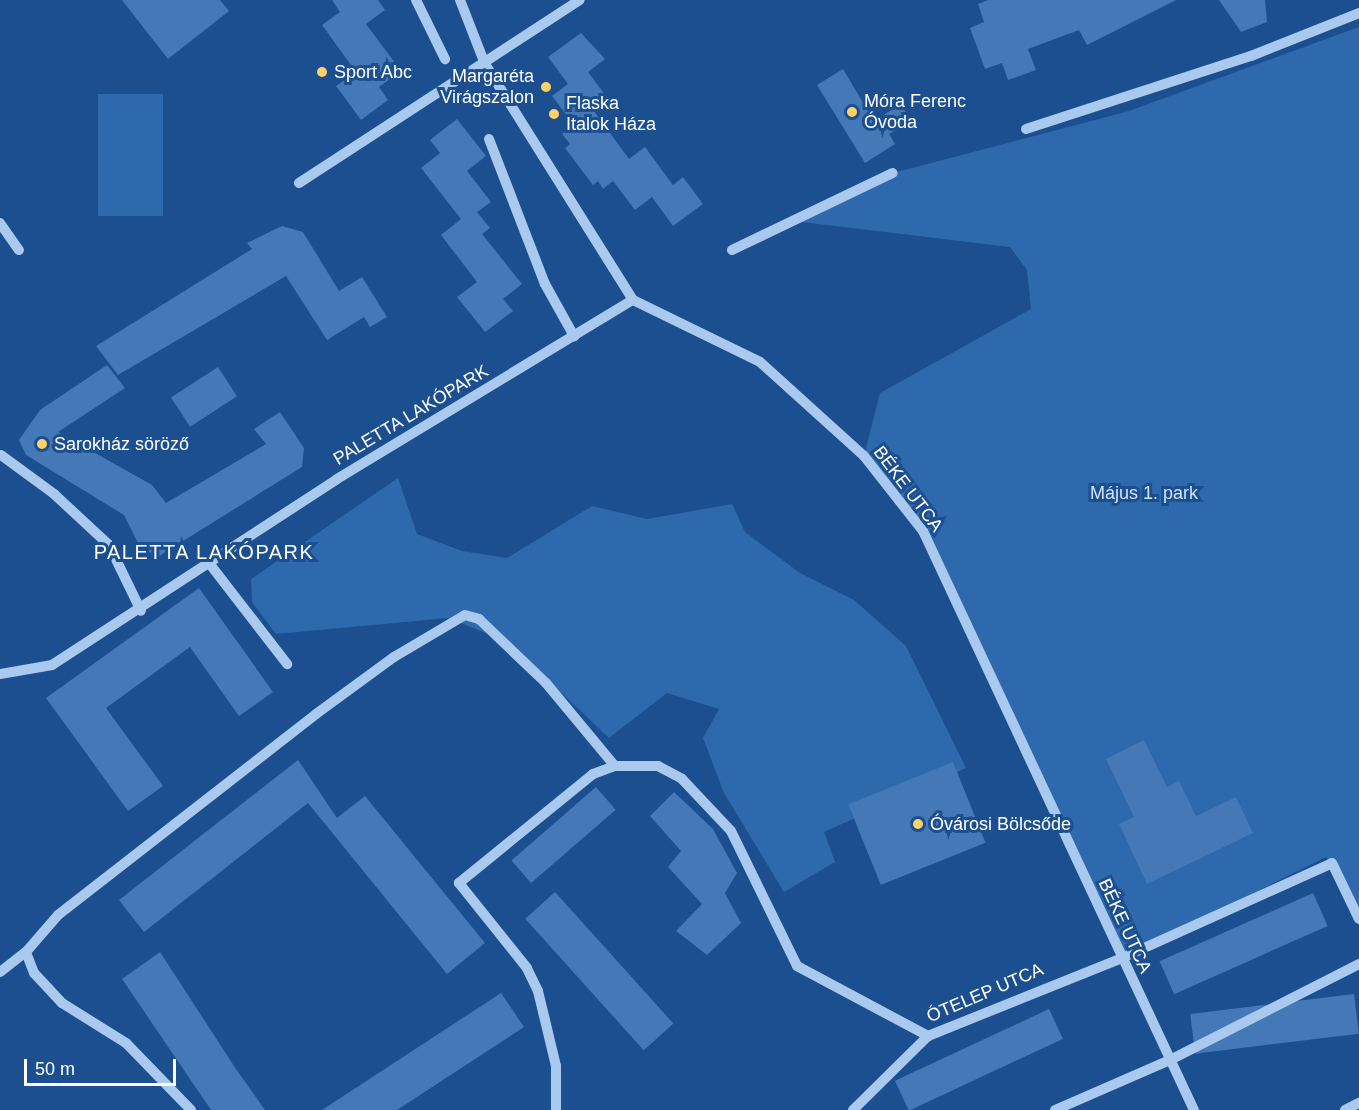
<!DOCTYPE html>
<meta charset="utf-8">
<style>
body{margin:0}
#map{position:relative;width:1359px;height:1110px;overflow:hidden;background:#1b4f8f;font-family:Helvetica,sans-serif}
div>[style]{position:absolute}
[style*='--x']{left:calc(var(--x)*1px);top:calc(var(--y)*1px);width:calc(var(--w)*1px);rotate:calc(var(--a)*1deg)}
.green>*{inset:0;background:#2e69ad;transform-origin:0 0}
.building>*{inset:0;background:#4478b7;transform-origin:0 0}
.minor>*{height:10px;margin:-5px;padding:0 5px;transform-origin:5px;border-radius:5px;background:#a9c9ee}
.dots>*{width:16px;height:16px;translate:-50% -50%;box-sizing:border-box;border:3px solid #1b4f8f;border-radius:50%}
span{translate:-50% -50%;white-space:nowrap;text-align:center;line-height:1.15;-webkit-text-stroke:6px #1b4f8f;paint-order:stroke}
.poi-label{font-size:18px;color:#fff}
.left{translate:0 -50%;text-align:left}
.right{translate:-100% -50%;text-align:right}
.street-label{font-size:18px;color:#fff}
.park-label{font-size:18px;color:#cfe3fa}
.neighbourhood-label{font-size:20px;color:#fff;letter-spacing:1.5px}
.scale{position:absolute;left:24px;top:1059px;width:152px;height:27px;box-sizing:border-box;border:3px solid #fff;border-top:0;padding-left:8px;font-size:18px;line-height:21px;white-space:nowrap;color:#fff;-webkit-text-stroke:4px #1b4f8f;paint-order:stroke}
</style>
<div id="map">
<div class="green">
<div style="clip-path:polygon(1359px 27px,1359px 925px,1326px 857px,1122px 958px,923px 531px,864px 456px,880px 393px,1031px 309px,1027px 270px,1010px 247px,785px 220px,893px 173px,1129px 111px)"></div>
<div style="left:163px;top:94px;width:122px;height:65px;rotate:90deg"></div>
<div style="clip-path:polygon(398px 478px,417px 534px,462px 551px,507px 558px,592px 506px,647px 519px,732px 504px,745px 532px,800px 573px,854px 600px,906px 646px,966px 768px,824px 832px,835px 862px,784px 892px,724px 793px,703px 738px,719px 709px,667px 693px,609px 738px,508px 642px,448px 618px,276px 634px,252px 602px,251px 579px)"></div>
</div>
<div class="building">
<div style="clip-path:polygon(122px 0,220px 0,229px 11px,168px 59px)"></div>
<div style="clip-path:polygon(332px 0,378px 0,385px 10px,366px 24px,401px 71px,379px 87px,388px 100px,361px 120px,336px 86px,356px 72px,322px 25px,340px 12px)"></div>
<div style="clip-path:polygon(988px 0,1176px 0,1087px 45px,1079px 30px,1028px 49px,1036px 70px,1008px 80px,1002px 63px,985px 69px,970px 28px,984px 22px,978px 4px)"></div>
<div style="clip-path:polygon(1219px 0,1265px 0,1267px 22px,1241px 32px)"></div>
<div style="clip-path:polygon(581px 33px,605px 59px,588px 72px,609px 100px,594px 111px,629px 159px,645px 147px,673px 185px,683px 177px,703px 204px,673px 226px,652px 197px,635px 210px,613px 181px,603px 189px,598px 181px,593px 185px,565px 148px,570px 144px,562px 134px,574px 125px,552px 96px,568px 84px,548px 57px)"></div>
<div style="clip-path:polygon(843px 69px,874px 121px,901px 104px,911px 121px,889px 134px,895px 144px,865px 163px,817px 85px)"></div>
<div style="clip-path:polygon(457px 119px,486px 156px,467px 171px,491px 202px,477px 212px,490px 228px,482px 234px,522px 284px,503px 299px,513px 311px,485px 332px,457px 297px,477px 282px,441px 235px,461px 219px,421px 168px,440px 153px,430px 140px)"></div>
<div style="clip-path:polygon(282px 226px,303px 232px,339px 291px,362px 277px,387px 317px,370px 327px,364px 317px,327px 340px,286px 276px,118px 375px,96px 346px,252px 249px,247px 243px)"></div>
<div style="clip-path:polygon(107px 365px,125px 388px,58px 432px,152px 485px,166px 503px,266px 444px,254px 429px,280px 412px,304px 448px,302px 467px,159px 556px,141px 549px,124px 515px,26px 455px,19px 440px,40px 410px)"></div>
<div style="left:218px;top:367px;width:35px;height:56px;rotate:57deg"></div>
<div style="clip-path:polygon(199px 588px,273px 692px,239px 716px,190px 647px,106px 708px,163px 786px,128px 811px,46px 698px)"></div>
<div style="clip-path:polygon(1144px 740px,1167px 787px,1179px 781px,1196px 816px,1236px 797px,1253px 833px,1147px 884px,1119px 824px,1134px 817px,1106px 759px)"></div>
<div style="clip-path:polygon(298px 760px,337px 818px,365px 796px,485px 943px,447px 974px,308px 803px,144px 932px,119px 900px)"></div>
<div style="left:953px;top:762px;width:87px;height:113px;rotate:68deg"></div>
<div style="left:596px;top:787px;width:30px;height:112px;rotate:49deg"></div>
<div style="clip-path:polygon(674px 792px,713px 829px,737px 873px,725px 893px,741px 923px,707px 955px,676px 931px,702px 904px,668px 867px,681px 851px,650px 816px)"></div>
<div style="left:555px;top:892px;width:177px;height:40px;rotate:48deg"></div>
<div style="left:1313px;top:893px;width:36px;height:168px;rotate:66deg"></div>
<div style="clip-path:polygon(160px 952px,236px 1069px,265px 1110px,211px 1110px,122px 979px)"></div>
<div style="clip-path:polygon(501px 993px,524px 1027px,397px 1110px,322px 1110px)"></div>
<div style="left:1354px;top:994px;width:40px;height:165px;rotate:83deg"></div>
<div style="left:1049px;top:1009px;width:33px;height:170px;rotate:65deg"></div>
</div>
<div class="minor">
<div style="--x:416;--y:0;--w:66;--a:63.8"></div>
<div style="--x:460;--y:0;--w:69;--a:68.7"></div>
<div style="--x:485;--y:64;--w:279;--a:57.9"></div>
<div style="--x:633;--y:300;--w:141;--a:26"></div>
<div style="--x:760;--y:362;--w:140;--a:42.1"></div>
<div style="--x:864;--y:456;--w:95;--a:51.8"></div>
<div style="--x:923;--y:531;--w:639;--a:64.92"></div>
<div style="--x:1026;--y:129;--w:237;--a:-18"></div>
<div style="--x:1251;--y:56;--w:116;--a:-21.7"></div>
<div style="--x:489;--y:139;--w:155;--a:68.9"></div>
<div style="--x:545;--y:284;--w:60;--a:60.9"></div>
<div style="--x:299;--y:183;--w:335;--a:-33.1"></div>
<div style="--x:0;--y:223;--w:33;--a:55"></div>
<div style="--x:732;--y:250;--w:178;--a:-25.6"></div>
<div style="--x:1;--y:455;--w:66;--a:36.3"></div>
<div style="--x:54;--y:494;--w:75;--a:42.8"></div>
<div style="--x:109;--y:545;--w:73;--a:64.1"></div>
<div style="--x:209;--y:563;--w:128;--a:52.3"></div>
<div style="--x:0;--y:674;--w:53;--a:-9.8"></div>
<div style="--x:52;--y:665;--w:340;--a:-33.1"></div>
<div style="--x:337;--y:479;--w:346;--a:-31.2"></div>
<div style="--x:0;--y:972;--w:33;--a:-38"></div>
<div style="--x:191;--y:1110;--w:93;--a:-134.1"></div>
<div style="--x:126;--y:1043;--w:75;--a:-148"></div>
<div style="--x:62;--y:1003;--w:41;--a:-133"></div>
<div style="--x:34;--y:973;--w:22;--a:-111"></div>
<div style="--x:26;--y:952;--w:49;--a:-49.1"></div>
<div style="--x:58;--y:915;--w:327;--a:-37.9"></div>
<div style="--x:316;--y:714;--w:97;--a:-36.2"></div>
<div style="--x:394;--y:657;--w:82;--a:-30.6"></div>
<div style="--x:465;--y:615;--w:15;--a:16"></div>
<div style="--x:479;--y:619;--w:93;--a:43.7"></div>
<div style="--x:546;--y:683;--w:108;--a:50.3"></div>
<div style="--x:556;--y:1110;--w:44;--a:-90"></div>
<div style="--x:556;--y:1066;--w:77;--a:-103.5"></div>
<div style="--x:538;--y:991;--w:25;--a:-116"></div>
<div style="--x:527;--y:968;--w:109;--a:-128.7"></div>
<div style="--x:459;--y:883;--w:173;--a:-39.1"></div>
<div style="--x:593;--y:774;--w:23;--a:-20"></div>
<div style="--x:615;--y:766;--w:43;--a:0"></div>
<div style="--x:658;--y:766;--w:27;--a:28"></div>
<div style="--x:682;--y:779;--w:71;--a:46.7"></div>
<div style="--x:731;--y:831;--w:150;--a:63.9"></div>
<div style="--x:797;--y:966;--w:149;--a:28.1"></div>
<div style="--x:853;--y:1110;--w:105;--a:-44.6"></div>
<div style="--x:928;--y:1036;--w:209;--a:-21.9"></div>
<div style="--x:1122;--y:958;--w:230;--a:-24.3"></div>
<div style="--x:1332;--y:863;--w:62;--a:64.3"></div>
<div style="--x:1055;--y:1110;--w:125;--a:-23.5"></div>
<div style="--x:1170;--y:1060;--w:212;--a:-26.9"></div>
<div style="--x:1345;--y:1110;--w:16;--a:-27"></div>
</div>
<div class="dots">
<div style="left:322px;top:72px;background:#ffd166"></div>
<div style="left:546px;top:87px;background:#ffd166"></div>
<div style="left:852px;top:112px;background:#ffd166"></div>
<div style="left:554px;top:114px;background:#ffd166"></div>
<div style="left:42px;top:444px;background:#ffd166"></div>
<div style="left:918px;top:824px;background:#ffd166"></div>
</div>
<div class="poi-label">
<span class="left" style="left:334px;top:72px">Sport Abc</span>
<span class="right" style="left:534px;top:87px">Margaréta<br>Virágszalon</span>
<span class="left" style="left:864px;top:112px">Móra Ferenc<br>Óvoda</span>
<span class="left" style="left:566px;top:114px">Flaska<br>Italok Háza</span>
<span class="left" style="left:54px;top:444px">Sarokház söröző</span>
<span class="left" style="left:930px;top:824px">Óvárosi Bölcsőde</span>
</div>
<div class="street-label">
<span style="left:411px;top:415px;rotate:-31deg">PALETTA LAKÓPARK</span>
<span style="left:908px;top:489px;rotate:53deg">BÉKE UTCA</span>
<span style="left:1125px;top:926px;rotate:65deg">BÉKE UTCA</span>
<span style="left:985px;top:993px;rotate:-23deg">ÓTELEP UTCA</span>
</div>
<div class="park-label">
<span style="left:1144px;top:493px">Május 1. park</span>
</div>
<div class="neighbourhood-label">
<span style="left:204px;top:552px">PALETTA LAKÓPARK</span>
</div>
<div class="scale">50 m</div>
</div>
